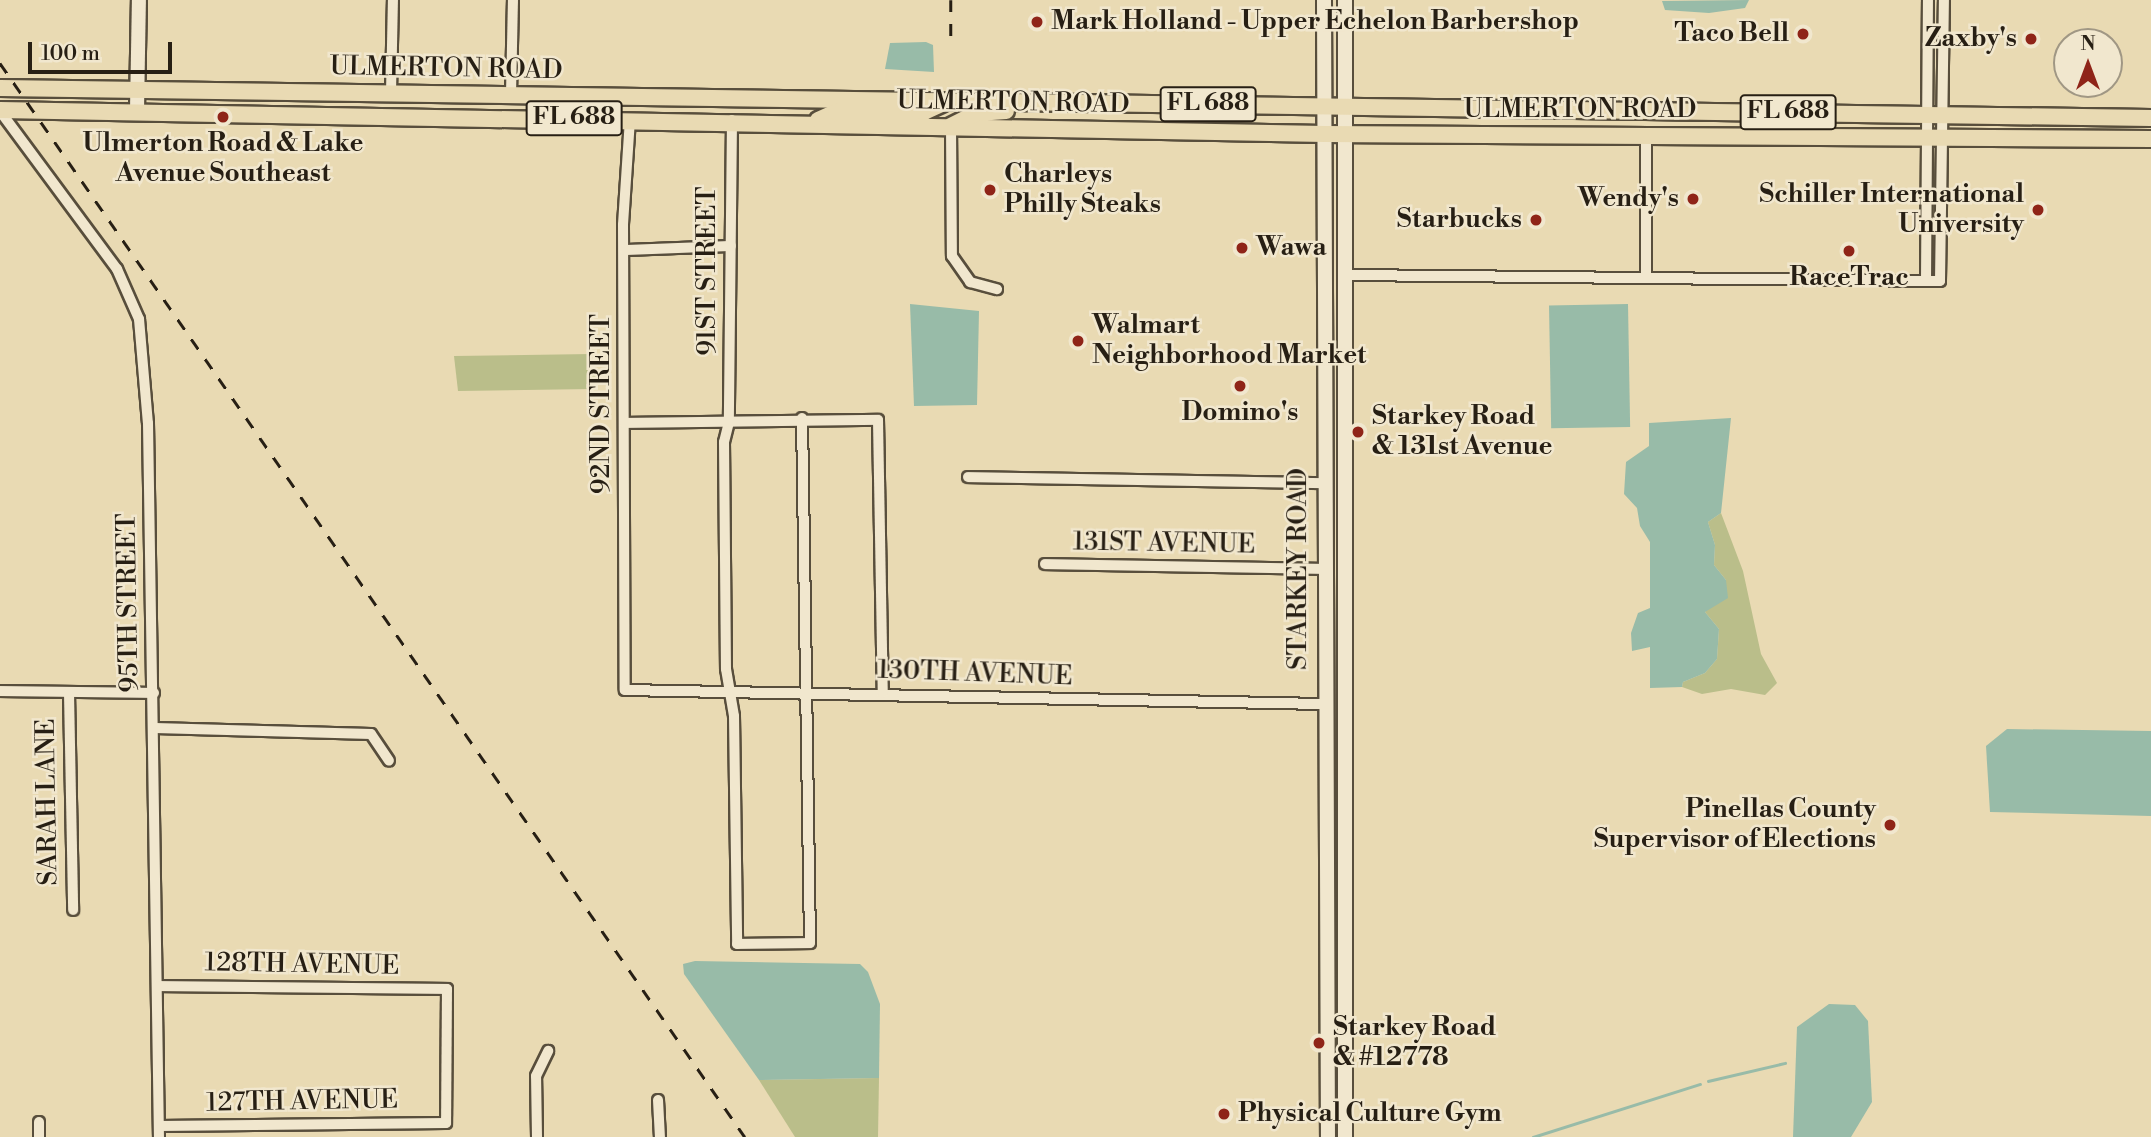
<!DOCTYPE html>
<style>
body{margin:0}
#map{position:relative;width:2151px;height:1137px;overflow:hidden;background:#e9dab3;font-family:"Libre Bodoni",serif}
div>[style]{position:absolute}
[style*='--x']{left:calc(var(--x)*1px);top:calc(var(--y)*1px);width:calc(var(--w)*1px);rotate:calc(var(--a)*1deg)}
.green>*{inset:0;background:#babe8a}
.water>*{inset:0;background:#98bba8;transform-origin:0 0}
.stream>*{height:2.5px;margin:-1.25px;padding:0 1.25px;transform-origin:1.25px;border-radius:1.25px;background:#98bba8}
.roads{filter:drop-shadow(2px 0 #584e3c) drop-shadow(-2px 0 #584e3c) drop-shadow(0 2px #584e3c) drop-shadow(0 -2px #584e3c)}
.street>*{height:10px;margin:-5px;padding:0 5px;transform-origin:5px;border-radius:5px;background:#f1e7ce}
.secondary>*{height:14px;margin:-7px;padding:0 7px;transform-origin:7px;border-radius:7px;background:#f1e7ce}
.primary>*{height:16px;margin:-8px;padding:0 8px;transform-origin:8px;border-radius:8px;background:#e9dab3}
.rail>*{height:2.5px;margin-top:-1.25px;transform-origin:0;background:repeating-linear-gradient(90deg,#271f14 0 12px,transparent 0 24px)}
.dots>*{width:19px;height:19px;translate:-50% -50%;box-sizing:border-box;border:4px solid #f1e7ce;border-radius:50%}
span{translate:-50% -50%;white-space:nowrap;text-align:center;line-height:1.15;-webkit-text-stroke:5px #f1e7ce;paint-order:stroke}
.shield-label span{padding:2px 5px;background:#f1e7ce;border:2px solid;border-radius:5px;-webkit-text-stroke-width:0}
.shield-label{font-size:24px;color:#271f14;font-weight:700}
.poi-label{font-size:26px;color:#271f14;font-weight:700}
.left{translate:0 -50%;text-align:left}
.right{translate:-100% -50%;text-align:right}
.street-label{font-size:26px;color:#271f14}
.north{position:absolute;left:2053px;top:28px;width:70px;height:70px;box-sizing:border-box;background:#f1e7ce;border:2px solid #a09784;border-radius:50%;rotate:0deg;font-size:19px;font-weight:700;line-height:28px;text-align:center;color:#271f14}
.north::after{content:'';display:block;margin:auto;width:24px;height:32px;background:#8f2418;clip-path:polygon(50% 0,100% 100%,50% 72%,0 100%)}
.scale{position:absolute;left:28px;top:42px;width:144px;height:32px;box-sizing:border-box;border:4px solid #271f14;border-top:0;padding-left:9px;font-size:21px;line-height:24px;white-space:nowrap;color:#271f14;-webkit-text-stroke:5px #f1e7ce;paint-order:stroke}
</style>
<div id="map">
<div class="green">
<div style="clip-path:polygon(591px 354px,598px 375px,592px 389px,458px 391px,454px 356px)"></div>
<div style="clip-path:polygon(1721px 513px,1743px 571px,1761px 654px,1777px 683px,1765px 695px,1731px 689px,1702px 694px,1682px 687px,1683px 682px,1705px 673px,1717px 659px,1719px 629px,1705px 612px,1726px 580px,1714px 565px,1715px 545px,1708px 522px)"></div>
<div style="clip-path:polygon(879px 1078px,878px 1137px,795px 1137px,759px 1080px)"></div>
</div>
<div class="water">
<div style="clip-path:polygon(1749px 0,1745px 8px,1709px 13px,1665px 10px,1662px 1px)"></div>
<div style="clip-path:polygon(926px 42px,933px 45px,934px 72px,885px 69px,890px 43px)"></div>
<div style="clip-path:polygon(910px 304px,979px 311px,977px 405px,914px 406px)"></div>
<div style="left:1628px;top:304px;width:123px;height:79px;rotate:89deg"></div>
<div style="clip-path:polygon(1731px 418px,1721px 513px,1708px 522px,1715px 545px,1714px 565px,1726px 580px,1728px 598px,1705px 612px,1719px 629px,1717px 659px,1705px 673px,1683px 682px,1682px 687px,1650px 688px,1650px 647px,1632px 651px,1631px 633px,1638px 613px,1650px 608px,1650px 542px,1640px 526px,1637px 508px,1624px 494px,1626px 462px,1649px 446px,1649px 423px)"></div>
<div style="clip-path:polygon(2007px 729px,2151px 731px,2151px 816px,1990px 812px,1986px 746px)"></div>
<div style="clip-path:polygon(695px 961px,860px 964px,868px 972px,880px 1004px,879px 1078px,759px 1080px,684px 974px,683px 964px)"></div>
<div style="clip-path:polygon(1829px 1004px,1855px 1005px,1868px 1021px,1872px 1102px,1851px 1137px,1793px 1137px,1797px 1027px)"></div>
</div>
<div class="stream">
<div style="--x:1708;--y:1081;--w:79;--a:-13.2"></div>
<div style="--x:1533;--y:1137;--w:175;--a:-17.6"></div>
</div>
<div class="roads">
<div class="street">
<div style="--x:391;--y:93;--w:93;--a:-88.8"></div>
<div style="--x:511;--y:94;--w:94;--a:-88.8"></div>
<div style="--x:0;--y:111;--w:197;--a:53.5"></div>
<div style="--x:117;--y:269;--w:55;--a:66.3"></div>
<div style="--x:139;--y:319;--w:104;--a:85.1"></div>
<div style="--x:148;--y:423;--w:714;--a:89.12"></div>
<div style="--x:630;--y:119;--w:106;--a:93.8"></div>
<div style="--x:623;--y:225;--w:465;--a:89.8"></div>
<div style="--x:625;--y:690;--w:699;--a:1.15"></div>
<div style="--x:732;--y:120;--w:302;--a:90.6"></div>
<div style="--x:729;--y:422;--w:21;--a:104"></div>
<div style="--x:724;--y:442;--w:227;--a:89.5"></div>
<div style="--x:726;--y:669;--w:48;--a:80.3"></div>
<div style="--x:734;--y:716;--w:228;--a:89.2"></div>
<div style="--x:737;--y:944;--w:73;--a:-0.8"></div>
<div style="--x:810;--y:943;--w:525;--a:-90.87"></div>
<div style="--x:951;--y:126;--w:130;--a:89.6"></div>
<div style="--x:952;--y:256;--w:32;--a:55"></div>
<div style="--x:970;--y:282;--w:28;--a:15"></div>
<div style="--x:625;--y:250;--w:106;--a:-2.2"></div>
<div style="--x:1346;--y:275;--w:594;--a:0.58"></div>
<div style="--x:1940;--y:281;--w:281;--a:-89.2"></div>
<div style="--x:1646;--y:276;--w:141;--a:-90"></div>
<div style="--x:1926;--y:281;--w:281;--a:-89.6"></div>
<div style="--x:625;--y:423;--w:253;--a:-0.7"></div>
<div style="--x:878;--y:420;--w:273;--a:89"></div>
<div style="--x:968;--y:477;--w:354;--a:1"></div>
<div style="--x:1045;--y:564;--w:278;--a:1"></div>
<div style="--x:0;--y:691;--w:154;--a:0.7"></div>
<div style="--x:69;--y:693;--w:217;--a:88.9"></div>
<div style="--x:155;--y:728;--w:216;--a:1.6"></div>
<div style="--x:371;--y:734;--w:32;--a:56"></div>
<div style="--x:158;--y:986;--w:289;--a:0.6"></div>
<div style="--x:447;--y:989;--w:134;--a:90.4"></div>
<div style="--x:446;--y:1123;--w:287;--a:179.4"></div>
<div style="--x:658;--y:1100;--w:37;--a:87"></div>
<div style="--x:39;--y:1122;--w:15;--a:90"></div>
<div style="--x:537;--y:1137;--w:61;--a:-90.9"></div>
<div style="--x:536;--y:1076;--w:28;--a:-64"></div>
</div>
<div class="secondary">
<div style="--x:1324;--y:0;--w:1137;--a:89.8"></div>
<div style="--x:1345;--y:0;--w:1137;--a:90"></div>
<div style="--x:137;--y:110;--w:110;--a:-89"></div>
</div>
<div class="primary">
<div style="--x:0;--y:88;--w:2151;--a:0.8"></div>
<div style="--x:0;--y:110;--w:1325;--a:1.04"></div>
<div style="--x:1325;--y:134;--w:826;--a:0.35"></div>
<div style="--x:818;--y:120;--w:20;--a:-24"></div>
<div style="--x:836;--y:112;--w:88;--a:0"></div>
<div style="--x:924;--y:112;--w:21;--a:-25"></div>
<div style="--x:951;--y:126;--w:29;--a:-27"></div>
<div style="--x:977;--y:113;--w:29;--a:-4"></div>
</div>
</div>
<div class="rail">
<div style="--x:951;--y:0;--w:39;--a:90"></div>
<div style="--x:0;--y:63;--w:1307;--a:55.25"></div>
</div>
<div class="dots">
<div style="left:1037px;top:22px;background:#8f2418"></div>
<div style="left:1803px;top:34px;background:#8f2418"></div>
<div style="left:2031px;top:39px;background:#8f2418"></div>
<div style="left:223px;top:117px;background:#8f2418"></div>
<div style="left:990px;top:190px;background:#8f2418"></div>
<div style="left:1693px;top:199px;background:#8f2418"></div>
<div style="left:2038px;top:210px;background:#8f2418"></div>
<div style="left:1536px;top:220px;background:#8f2418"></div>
<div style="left:1242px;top:248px;background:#8f2418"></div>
<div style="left:1849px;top:251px;background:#8f2418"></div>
<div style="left:1078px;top:341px;background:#8f2418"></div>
<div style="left:1240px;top:386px;background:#8f2418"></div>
<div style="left:1358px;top:432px;background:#8f2418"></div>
<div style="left:1890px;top:825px;background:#8f2418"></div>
<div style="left:1319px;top:1043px;background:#8f2418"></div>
<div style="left:1224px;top:1114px;background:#8f2418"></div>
</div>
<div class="shield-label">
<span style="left:1208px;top:104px">FL 688</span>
<span style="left:1788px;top:112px">FL 688</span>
<span style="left:574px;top:118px">FL 688</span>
</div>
<div class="poi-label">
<span class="left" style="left:1051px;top:22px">Mark Holland - Upper Echelon Barbershop</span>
<span class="right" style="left:1789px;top:34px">Taco Bell</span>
<span class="right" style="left:2017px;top:39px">Zaxby's</span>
<span style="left:223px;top:159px">Ulmerton Road &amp; Lake<br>Avenue Southeast</span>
<span class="left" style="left:1004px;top:190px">Charleys<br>Philly Steaks</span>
<span class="right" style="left:2024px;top:210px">Schiller International<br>University</span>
<span class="right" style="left:1679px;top:199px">Wendy's</span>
<span class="right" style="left:1522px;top:220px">Starbucks</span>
<span class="left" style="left:1256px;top:248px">Wawa</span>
<span style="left:1849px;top:278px">RaceTrac</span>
<span class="left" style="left:1092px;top:341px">Walmart<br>Neighborhood Market</span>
<span style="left:1240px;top:413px">Domino's</span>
<span class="left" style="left:1372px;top:432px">Starkey Road<br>&amp; 131st Avenue</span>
<span class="right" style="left:1876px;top:825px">Pinellas County<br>Supervisor of Elections</span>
<span class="left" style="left:1333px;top:1043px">Starkey Road<br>&amp; #12778</span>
<span class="left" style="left:1238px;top:1114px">Physical Culture Gym</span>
</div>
<div class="street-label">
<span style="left:446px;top:69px;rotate:1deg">ULMERTON ROAD</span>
<span style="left:1013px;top:103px;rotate:1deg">ULMERTON ROAD</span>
<span style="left:1580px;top:110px">ULMERTON ROAD</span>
<span style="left:708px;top:271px;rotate:-90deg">91ST STREET</span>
<span style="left:602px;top:404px;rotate:-90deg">92ND STREET</span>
<span style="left:1164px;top:544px;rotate:1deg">131ST AVENUE</span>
<span style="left:1299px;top:569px;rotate:-90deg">STARKEY ROAD</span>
<span style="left:129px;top:603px;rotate:-91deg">95TH STREET</span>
<span style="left:975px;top:674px;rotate:2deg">130TH AVENUE</span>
<span style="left:48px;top:802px;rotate:-91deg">SARAH LANE</span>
<span style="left:302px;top:965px;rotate:1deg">128TH AVENUE</span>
<span style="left:302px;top:1102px;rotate:-1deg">127TH AVENUE</span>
</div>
<div class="north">N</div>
<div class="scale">100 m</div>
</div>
